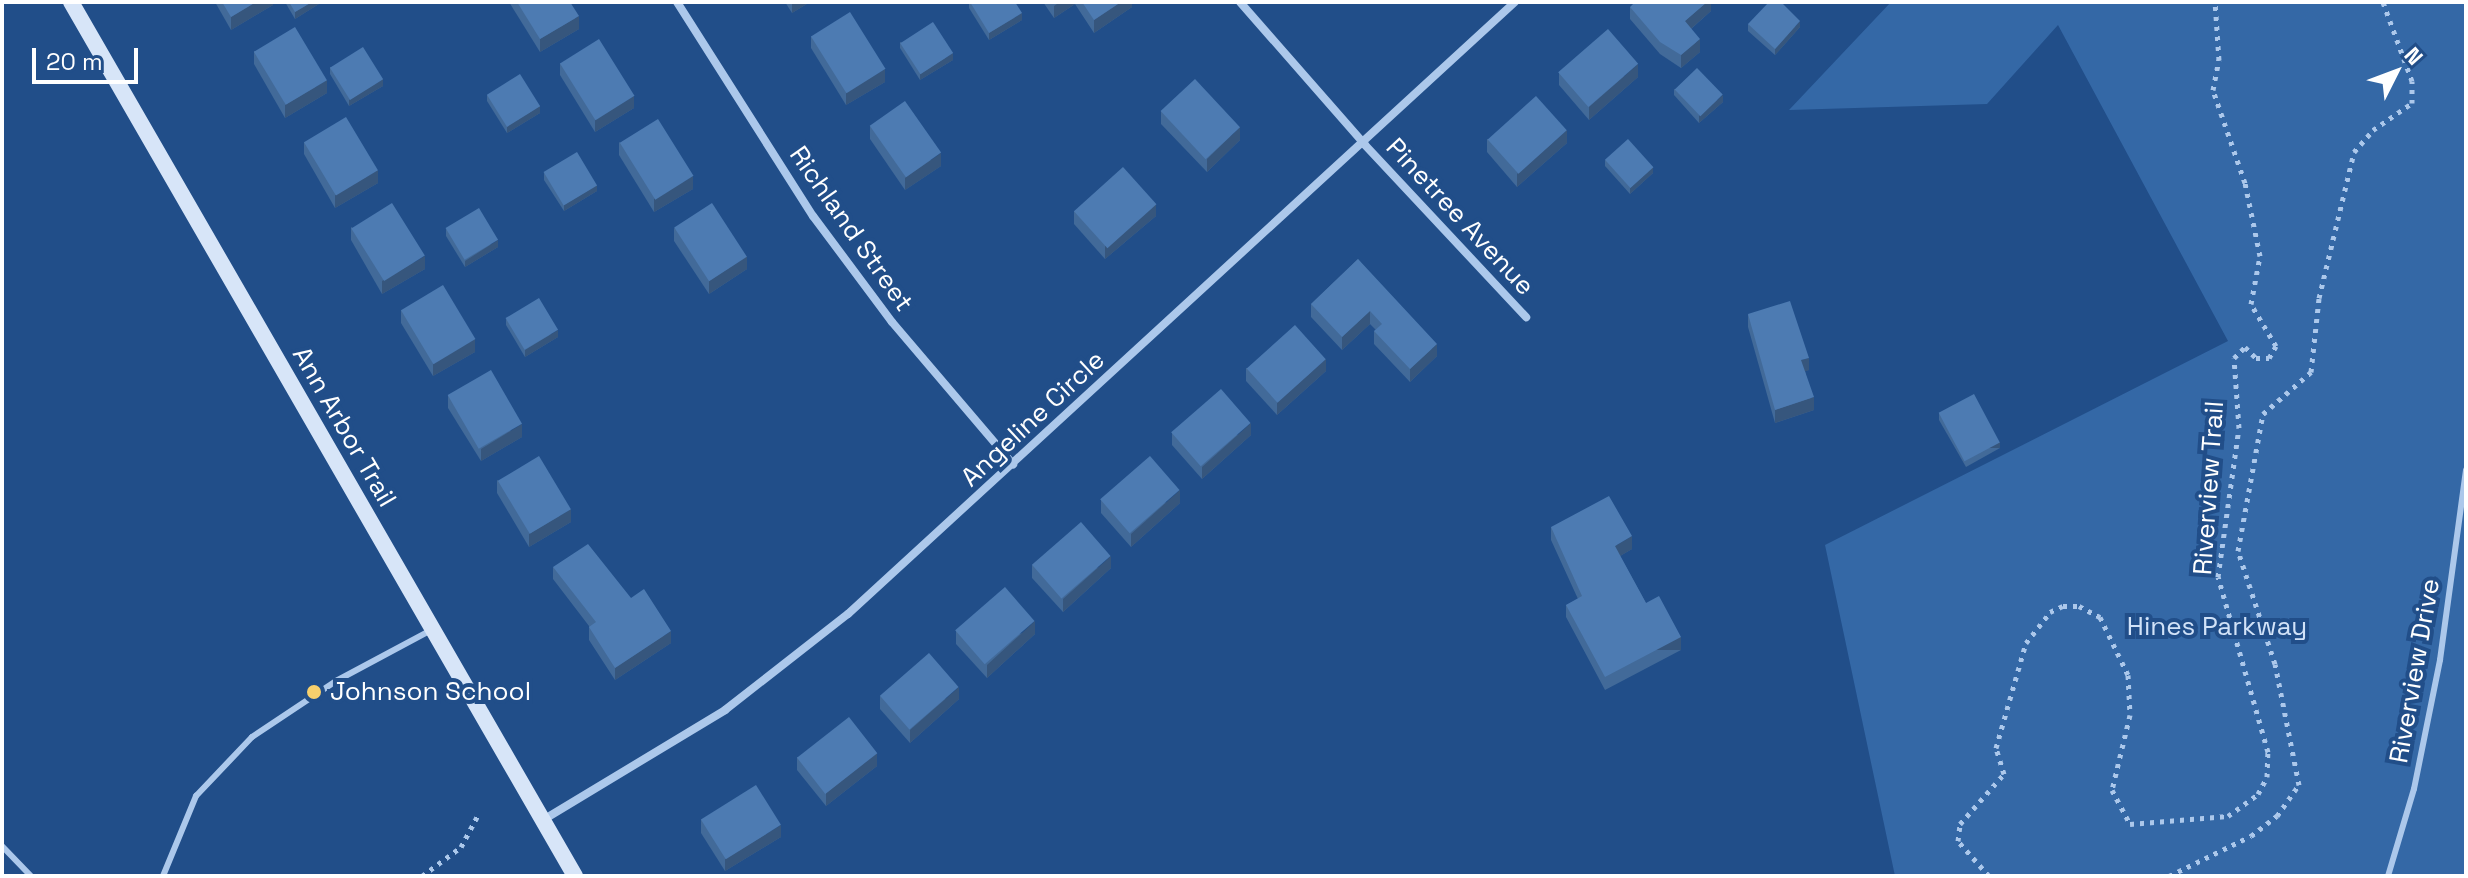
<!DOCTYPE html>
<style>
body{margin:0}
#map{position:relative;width:2468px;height:878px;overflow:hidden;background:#214e89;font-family:"Space Grotesk",sans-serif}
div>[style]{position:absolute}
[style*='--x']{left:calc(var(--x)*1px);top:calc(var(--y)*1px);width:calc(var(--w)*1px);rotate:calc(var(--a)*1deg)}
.green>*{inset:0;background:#3468a6}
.path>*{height:5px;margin-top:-2.5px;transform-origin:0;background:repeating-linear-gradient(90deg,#acc8eb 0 4px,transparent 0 10px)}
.lane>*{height:6px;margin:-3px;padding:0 3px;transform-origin:3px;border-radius:3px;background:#acc8eb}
.street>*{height:8px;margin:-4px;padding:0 4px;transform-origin:4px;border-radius:4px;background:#acc8eb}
.secondary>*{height:16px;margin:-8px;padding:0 8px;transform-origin:8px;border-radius:8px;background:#d7e5f8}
.wall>*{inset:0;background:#426a99}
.shaded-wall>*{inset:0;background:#36567d;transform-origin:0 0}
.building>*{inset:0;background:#4d7bb2;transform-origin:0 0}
.dots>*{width:22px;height:22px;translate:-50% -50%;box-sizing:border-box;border:4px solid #214e89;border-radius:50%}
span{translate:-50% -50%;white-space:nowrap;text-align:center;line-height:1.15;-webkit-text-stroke:8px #214e89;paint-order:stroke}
.street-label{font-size:26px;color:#fff}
.park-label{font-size:26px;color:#d1e2f8}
.poi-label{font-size:26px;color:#fff}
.left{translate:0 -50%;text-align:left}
.frame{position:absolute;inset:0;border:4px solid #fff;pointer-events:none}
.north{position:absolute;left:2356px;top:32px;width:80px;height:80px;-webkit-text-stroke:6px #214e89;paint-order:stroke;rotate:48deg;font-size:22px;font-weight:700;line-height:32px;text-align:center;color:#fff}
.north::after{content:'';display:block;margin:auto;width:28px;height:36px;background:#fff;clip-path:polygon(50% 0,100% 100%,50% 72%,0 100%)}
.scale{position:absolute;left:32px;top:48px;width:106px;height:36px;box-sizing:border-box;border:4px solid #fff;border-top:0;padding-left:10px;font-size:24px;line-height:28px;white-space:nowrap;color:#fff;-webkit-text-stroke:6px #214e89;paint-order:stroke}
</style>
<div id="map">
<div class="green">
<div style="clip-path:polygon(1891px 2px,2466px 2px,2466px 876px,1895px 876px,1825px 545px,2228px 341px,2058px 25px,1987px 104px,1789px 110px)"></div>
</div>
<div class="path">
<div style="--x:422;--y:876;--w:49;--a:-36.6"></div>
<div style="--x:461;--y:847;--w:36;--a:-62"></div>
<div style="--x:1989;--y:876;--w:47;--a:-131.5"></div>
<div style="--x:1958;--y:841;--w:17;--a:-83"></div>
<div style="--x:1960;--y:824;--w:67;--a:-48.7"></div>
<div style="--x:2004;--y:774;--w:27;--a:-107"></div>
<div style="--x:1996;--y:748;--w:109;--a:-74.1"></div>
<div style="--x:2026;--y:643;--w:39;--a:-52"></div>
<div style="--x:2050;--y:612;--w:14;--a:-25"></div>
<div style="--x:2063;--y:606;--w:16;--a:0"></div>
<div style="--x:2079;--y:606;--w:24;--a:28"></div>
<div style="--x:2100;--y:617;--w:64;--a:64.2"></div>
<div style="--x:2128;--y:675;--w:40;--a:87.1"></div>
<div style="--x:2130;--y:715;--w:77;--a:103.5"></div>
<div style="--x:2112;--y:790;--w:38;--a:62"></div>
<div style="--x:2130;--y:824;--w:98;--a:-4.7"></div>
<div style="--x:2228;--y:816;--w:37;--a:-36"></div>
<div style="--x:2258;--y:794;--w:19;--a:-62"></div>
<div style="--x:2267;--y:777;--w:25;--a:-88"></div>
<div style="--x:2268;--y:752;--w:182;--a:-105.9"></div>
<div style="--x:2218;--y:577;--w:150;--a:-82"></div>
<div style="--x:2239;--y:428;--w:70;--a:-94.1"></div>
<div style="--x:2234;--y:358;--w:16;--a:-45"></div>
<div style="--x:2245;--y:347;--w:16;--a:45"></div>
<div style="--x:2256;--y:358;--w:13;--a:0"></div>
<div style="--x:2269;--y:358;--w:14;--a:-60"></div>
<div style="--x:2276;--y:346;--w:49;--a:-120.8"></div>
<div style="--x:2251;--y:304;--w:49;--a:-79.4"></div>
<div style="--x:2260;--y:256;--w:75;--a:-101.6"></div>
<div style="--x:2245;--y:183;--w:98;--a:-109"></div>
<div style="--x:2213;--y:90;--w:31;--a:-79"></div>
<div style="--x:2219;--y:60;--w:58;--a:-93.9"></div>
<div style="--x:2169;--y:876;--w:91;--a:-26"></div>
<div style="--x:2251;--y:836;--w:33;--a:-38"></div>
<div style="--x:2277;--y:816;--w:38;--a:-55"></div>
<div style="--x:2299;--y:785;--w:123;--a:-101.2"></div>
<div style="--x:2275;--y:664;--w:119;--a:-108.1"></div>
<div style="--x:2238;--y:551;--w:139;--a:-79.7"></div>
<div style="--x:2263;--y:414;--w:64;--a:-41.2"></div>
<div style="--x:2311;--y:372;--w:74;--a:-83.8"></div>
<div style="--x:2319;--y:298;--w:150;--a:-76.5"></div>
<div style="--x:2354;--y:152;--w:29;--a:-49"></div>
<div style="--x:2373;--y:130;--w:47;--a:-34.7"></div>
<div style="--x:2412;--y:103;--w:22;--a:-90"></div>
<div style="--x:2412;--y:81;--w:84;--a:-110.2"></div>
</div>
<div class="lane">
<div style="--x:2;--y:846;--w:42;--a:46"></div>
<div style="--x:163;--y:876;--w:87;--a:-67.6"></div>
<div style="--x:196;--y:796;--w:81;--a:-46.5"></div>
<div style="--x:252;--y:737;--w:101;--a:-33.7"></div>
<div style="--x:336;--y:681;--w:110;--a:-28.2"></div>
<div style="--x:2388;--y:876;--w:91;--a:-73.4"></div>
<div style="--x:2414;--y:789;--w:132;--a:-78.6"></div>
<div style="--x:2440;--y:660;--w:192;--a:-82.2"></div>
</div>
<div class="street">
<div style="--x:677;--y:2;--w:254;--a:57.6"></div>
<div style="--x:813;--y:216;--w:132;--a:53.3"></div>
<div style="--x:892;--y:322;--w:187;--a:49.6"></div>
<div style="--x:1240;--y:2;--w:190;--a:48.8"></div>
<div style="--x:1365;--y:145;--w:236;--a:46.9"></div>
<div style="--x:543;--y:820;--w:213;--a:-31.1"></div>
<div style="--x:725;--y:710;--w:156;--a:-38"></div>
<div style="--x:848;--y:614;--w:905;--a:-42.54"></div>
</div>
<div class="secondary">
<div style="--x:71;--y:2;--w:1009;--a:60.03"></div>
</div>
<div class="wall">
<div style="clip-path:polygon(215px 2px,273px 2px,273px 5px,231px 30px)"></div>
<div style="clip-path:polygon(285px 2px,322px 2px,295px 19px)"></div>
<div style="clip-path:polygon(509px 2px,570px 2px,579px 29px,540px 52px)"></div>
<div style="clip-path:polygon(785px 2px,810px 2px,792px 13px)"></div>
<div style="clip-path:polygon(969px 2px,1022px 20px,989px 40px,969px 8px)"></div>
<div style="clip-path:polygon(1043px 2px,1132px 2px,1132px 7px,1094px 33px,1075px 4px,1054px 18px)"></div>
<div style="clip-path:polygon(1711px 2px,1711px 11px,1691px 29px,1700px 52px,1681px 68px,1660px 54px,1630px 19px,1630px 7px)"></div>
<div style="clip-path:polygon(1748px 24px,1800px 27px,1775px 55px,1748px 31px)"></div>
<div style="clip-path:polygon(811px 36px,885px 82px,846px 105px,811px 48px)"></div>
<div style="clip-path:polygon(900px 42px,953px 60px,920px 80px,900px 48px)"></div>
<div style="clip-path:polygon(254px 51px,327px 93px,285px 118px,254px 64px)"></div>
<div style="clip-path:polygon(560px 63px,634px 108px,595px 132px,560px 75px)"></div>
<div style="clip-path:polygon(330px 67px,383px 86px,349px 106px,330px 74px)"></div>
<div style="clip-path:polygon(1559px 73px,1638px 77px,1589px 120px,1559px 85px)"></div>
<div style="clip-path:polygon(1674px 89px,1723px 102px,1699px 123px,1674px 95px)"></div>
<div style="clip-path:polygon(487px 95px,540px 113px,507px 133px,487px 101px)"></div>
<div style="clip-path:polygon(1161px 111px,1240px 140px,1207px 172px,1161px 124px)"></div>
<div style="clip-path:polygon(870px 126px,941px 166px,905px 190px,870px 139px)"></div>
<div style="clip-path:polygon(1487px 139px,1567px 143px,1517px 187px,1487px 152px)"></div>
<div style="clip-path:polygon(304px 142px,378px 183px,335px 208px,304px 154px)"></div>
<div style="clip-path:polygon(619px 142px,693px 189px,654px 212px,619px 155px)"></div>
<div style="clip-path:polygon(1605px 160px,1653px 173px,1630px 194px,1605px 166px)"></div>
<div style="clip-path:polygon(544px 173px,597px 191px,564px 211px,544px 180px)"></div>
<div style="clip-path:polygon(1074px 211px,1156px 216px,1105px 259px,1074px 224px)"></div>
<div style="clip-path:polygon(351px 227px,425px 269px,382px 294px,351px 240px)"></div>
<div style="clip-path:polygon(674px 228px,747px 269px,709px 294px,674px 241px)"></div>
<div style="clip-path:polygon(446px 229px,498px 247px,465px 267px,446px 236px)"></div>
<div style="clip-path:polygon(1358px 259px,1437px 356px,1410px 382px,1374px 344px,1374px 331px,1376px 330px,1370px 324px,1342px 350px,1311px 317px,1311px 304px)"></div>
<div style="clip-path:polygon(401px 310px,475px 352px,433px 376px,401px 323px)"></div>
<div style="clip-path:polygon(1748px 314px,1809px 370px,1805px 371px,1814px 410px,1775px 423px,1748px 327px)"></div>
<div style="clip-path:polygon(506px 319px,558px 337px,525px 357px,506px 325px)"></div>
<div style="clip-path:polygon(1246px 368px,1326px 371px,1277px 415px,1246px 381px)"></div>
<div style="clip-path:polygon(448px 395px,522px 437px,481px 461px,448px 408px)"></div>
<div style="clip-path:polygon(1939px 413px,2000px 448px,1966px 467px,1939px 420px)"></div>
<div style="clip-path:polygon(1172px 433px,1251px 435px,1202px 479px,1172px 445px)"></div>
<div style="clip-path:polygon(497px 480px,571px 522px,529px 547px,497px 493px)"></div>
<div style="clip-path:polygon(1101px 500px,1180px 503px,1131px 547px,1101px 513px)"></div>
<div style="clip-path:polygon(1551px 527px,1632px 549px,1620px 556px,1646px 603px,1681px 650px,1605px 690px,1566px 617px,1566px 605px,1578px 599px,1551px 540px)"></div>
<div style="clip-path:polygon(1032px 565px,1111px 568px,1063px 612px,1032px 578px)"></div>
<div style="clip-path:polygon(553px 567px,631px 598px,671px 643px,615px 680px,589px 640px,589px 626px,553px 579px)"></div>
<div style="clip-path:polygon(956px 631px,1035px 634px,987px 678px,956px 644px)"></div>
<div style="clip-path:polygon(880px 696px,959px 699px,910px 743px,880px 709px)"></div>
<div style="clip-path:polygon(797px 757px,877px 766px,826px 806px,797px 770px)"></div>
<div style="clip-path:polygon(701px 820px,781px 837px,725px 871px,701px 833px)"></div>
</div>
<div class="shaded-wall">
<div style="clip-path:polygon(256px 2px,273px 2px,273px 5px,231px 30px,231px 17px)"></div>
<div style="clip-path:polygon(312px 2px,322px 2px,295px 19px,295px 12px)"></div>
<div style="clip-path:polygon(792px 2px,810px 2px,792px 13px)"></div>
<div style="clip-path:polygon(1060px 2px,1075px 2px,1075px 4px,1054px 18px,1054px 6px)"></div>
<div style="clip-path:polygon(1121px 2px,1132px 2px,1132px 7px,1094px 33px,1094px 20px)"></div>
<div style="clip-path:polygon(1707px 2px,1711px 2px,1711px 11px,1685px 34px,1685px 21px)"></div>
<div style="clip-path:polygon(1022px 13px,1022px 20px,989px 40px,989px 33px)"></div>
<div style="clip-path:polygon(579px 16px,579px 29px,540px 52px,540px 39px)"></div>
<div style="clip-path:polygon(1800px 21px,1800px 27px,1775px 55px,1775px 49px)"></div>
<div style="clip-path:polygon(1700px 39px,1700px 52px,1681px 68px,1681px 55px)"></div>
<div style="clip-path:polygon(953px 53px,953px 60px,920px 80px,920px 74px)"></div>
<div style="clip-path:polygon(1638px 64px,1638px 77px,1589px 120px,1589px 107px)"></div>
<div style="clip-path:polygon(885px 69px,885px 82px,846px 105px,846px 92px)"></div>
<div style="clip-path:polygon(383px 79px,383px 86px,349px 106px,349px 100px)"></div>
<div style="clip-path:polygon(327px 80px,327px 93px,285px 118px,285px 105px)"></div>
<div style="clip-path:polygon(1723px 95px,1723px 102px,1699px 123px,1699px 116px)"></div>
<div style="clip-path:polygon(634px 96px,634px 108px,595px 132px,595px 119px)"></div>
<div style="clip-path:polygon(540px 106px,540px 113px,507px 133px,507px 126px)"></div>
<div style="clip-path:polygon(1240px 127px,1240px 140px,1207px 172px,1207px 159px)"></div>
<div style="clip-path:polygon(1567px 130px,1567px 143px,1517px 187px,1517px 174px)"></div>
<div style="clip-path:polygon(941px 153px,941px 166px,905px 190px,905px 178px)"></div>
<div style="clip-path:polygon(1653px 167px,1653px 173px,1630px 194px,1630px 188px)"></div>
<div style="clip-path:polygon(378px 170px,378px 183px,335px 208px,335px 195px)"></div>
<div style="clip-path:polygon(693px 176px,693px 189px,654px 212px,654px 199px)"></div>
<div style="clip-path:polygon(597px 185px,597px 191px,564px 211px,564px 205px)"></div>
<div style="clip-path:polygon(1156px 204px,1156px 216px,1105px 259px,1105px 246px)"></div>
<div style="clip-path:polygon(498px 240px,498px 247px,465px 267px,465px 261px)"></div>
<div style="clip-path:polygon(425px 256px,425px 269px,382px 294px,382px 281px)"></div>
<div style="clip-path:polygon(747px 256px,747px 269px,709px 294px,709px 281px)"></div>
<div style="clip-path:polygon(1370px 311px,1370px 324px,1342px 350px,1342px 337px)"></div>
<div style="clip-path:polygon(558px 330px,558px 337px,525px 357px,525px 350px)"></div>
<div style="clip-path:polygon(475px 339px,475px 352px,433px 376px,433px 363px)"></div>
<div style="clip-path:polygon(1437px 344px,1437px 356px,1410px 382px,1410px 369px)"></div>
<div style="clip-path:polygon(1809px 358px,1809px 370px,1801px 373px,1801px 360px)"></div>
<div style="clip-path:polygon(1326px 359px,1326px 371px,1277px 415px,1277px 402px)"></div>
<div style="clip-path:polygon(1814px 397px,1814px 410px,1775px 423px,1775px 410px)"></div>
<div style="clip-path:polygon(1251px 423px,1251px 435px,1202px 479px,1202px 467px)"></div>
<div style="clip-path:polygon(522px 424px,522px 437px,481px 461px,481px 449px)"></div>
<div style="left:2000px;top:442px;width:6px;height:39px;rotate:90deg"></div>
<div style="clip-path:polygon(1180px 490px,1180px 503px,1131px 547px,1131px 534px)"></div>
<div style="clip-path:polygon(571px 509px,571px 522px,529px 547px,529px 534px)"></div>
<div style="clip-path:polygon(1632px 536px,1632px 549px,1615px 559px,1615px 546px)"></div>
<div style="clip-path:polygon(1111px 556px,1111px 568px,1063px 612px,1063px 599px)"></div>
<div style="clip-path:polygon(1035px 621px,1035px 634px,987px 678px,987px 665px)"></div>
<div style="clip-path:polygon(671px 631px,671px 643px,615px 680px,615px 668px)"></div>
<div style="left:1681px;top:637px;width:13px;height:86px;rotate:90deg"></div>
<div style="clip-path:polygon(959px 687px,959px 699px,910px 743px,910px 730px)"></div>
<div style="clip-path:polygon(877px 753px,877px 766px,826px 806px,826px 793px)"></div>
<div style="clip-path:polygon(781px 825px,781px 837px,725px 871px,725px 859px)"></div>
</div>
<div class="building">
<div style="clip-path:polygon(222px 2px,256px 2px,231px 17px)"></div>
<div style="clip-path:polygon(289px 2px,312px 2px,295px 12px)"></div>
<div style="clip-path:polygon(517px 2px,570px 2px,579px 16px,540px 39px)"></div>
<div style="clip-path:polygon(970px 2px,1015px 2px,1022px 13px,989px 33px)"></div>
<div style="clip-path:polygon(1082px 2px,1121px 2px,1094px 20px)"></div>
<div style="clip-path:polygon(1635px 2px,1707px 2px,1685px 21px,1700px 39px,1681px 55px,1660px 42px,1630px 7px)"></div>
<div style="clip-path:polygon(1769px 2px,1781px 2px,1800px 21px,1775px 49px,1748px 24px)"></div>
<div style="left:850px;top:12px;width:67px;height:46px;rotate:58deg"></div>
<div style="left:933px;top:22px;width:37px;height:39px;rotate:57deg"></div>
<div style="left:295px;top:27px;width:62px;height:48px;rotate:59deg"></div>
<div style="left:1608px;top:29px;width:46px;height:66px;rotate:49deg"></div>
<div style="left:599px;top:39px;width:67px;height:46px;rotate:58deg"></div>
<div style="left:363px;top:47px;width:38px;height:39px;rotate:58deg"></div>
<div style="left:1697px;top:68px;width:37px;height:31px;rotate:46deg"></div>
<div style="left:520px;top:74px;width:38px;height:39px;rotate:58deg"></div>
<div style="left:1195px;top:79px;width:66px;height:47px;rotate:47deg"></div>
<div style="left:1536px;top:96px;width:46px;height:65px;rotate:48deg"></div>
<div style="left:905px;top:101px;width:63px;height:43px;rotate:55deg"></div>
<div style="left:346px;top:117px;width:62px;height:49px;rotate:59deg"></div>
<div style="left:658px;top:119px;width:67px;height:45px;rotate:58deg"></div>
<div style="left:1628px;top:139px;width:38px;height:31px;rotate:48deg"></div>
<div style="left:577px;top:152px;width:39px;height:39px;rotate:59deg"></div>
<div style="left:1123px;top:167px;width:50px;height:66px;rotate:48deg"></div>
<div style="left:392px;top:203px;width:62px;height:48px;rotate:58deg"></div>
<div style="left:712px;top:203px;width:64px;height:45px;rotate:57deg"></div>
<div style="left:479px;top:208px;width:37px;height:39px;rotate:59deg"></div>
<div style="clip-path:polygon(1358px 259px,1437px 344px,1410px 369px,1374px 331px,1382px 324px,1370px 311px,1342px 337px,1311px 304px)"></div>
<div style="left:443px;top:285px;width:63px;height:49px;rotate:59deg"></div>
<div style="left:539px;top:298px;width:37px;height:39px;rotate:59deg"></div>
<div style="clip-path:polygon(1790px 301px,1809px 358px,1801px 360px,1814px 397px,1775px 410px,1748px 314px)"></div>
<div style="left:1295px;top:325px;width:46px;height:65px;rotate:48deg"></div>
<div style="left:491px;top:370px;width:62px;height:50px;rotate:60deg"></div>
<div style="left:1221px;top:389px;width:45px;height:66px;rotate:49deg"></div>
<div style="left:1974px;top:394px;width:55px;height:40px;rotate:62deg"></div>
<div style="left:539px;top:456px;width:62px;height:48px;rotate:59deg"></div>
<div style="left:1150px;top:456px;width:45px;height:66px;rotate:49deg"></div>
<div style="clip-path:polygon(1609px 496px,1632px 536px,1615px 546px,1646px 603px,1659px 596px,1681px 637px,1605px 677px,1566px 605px,1582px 596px,1551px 527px)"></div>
<div style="left:1081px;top:522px;width:45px;height:65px;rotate:49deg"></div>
<div style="clip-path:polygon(588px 544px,631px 598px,644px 589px,671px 631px,615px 668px,589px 627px,596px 622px,553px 567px)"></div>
<div style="left:1005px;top:587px;width:45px;height:66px;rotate:49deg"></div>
<div style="left:929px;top:653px;width:45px;height:65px;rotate:49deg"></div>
<div style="left:849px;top:717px;width:46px;height:66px;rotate:52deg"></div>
<div style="left:756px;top:785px;width:47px;height:65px;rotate:58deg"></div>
</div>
<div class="dots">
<div style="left:314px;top:692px;background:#f7d06d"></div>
</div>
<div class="street-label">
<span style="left:1460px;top:217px;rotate:47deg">Pinetree Avenue</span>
<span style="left:851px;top:229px;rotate:55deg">Richland Street</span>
<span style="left:1033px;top:419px;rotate:-43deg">Angeline Circle</span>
<span style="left:344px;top:427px;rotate:60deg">Ann Arbor Trail</span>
<span style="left:2209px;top:488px;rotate:-86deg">Riverview Trail</span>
<span style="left:2415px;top:671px;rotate:-80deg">Riverview Drive</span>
</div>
<div class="park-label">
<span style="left:2217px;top:627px">Hines Parkway</span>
</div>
<div class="poi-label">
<span class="left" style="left:330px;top:692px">Johnson School</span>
</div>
<div class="frame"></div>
<div class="north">N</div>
<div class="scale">20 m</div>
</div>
